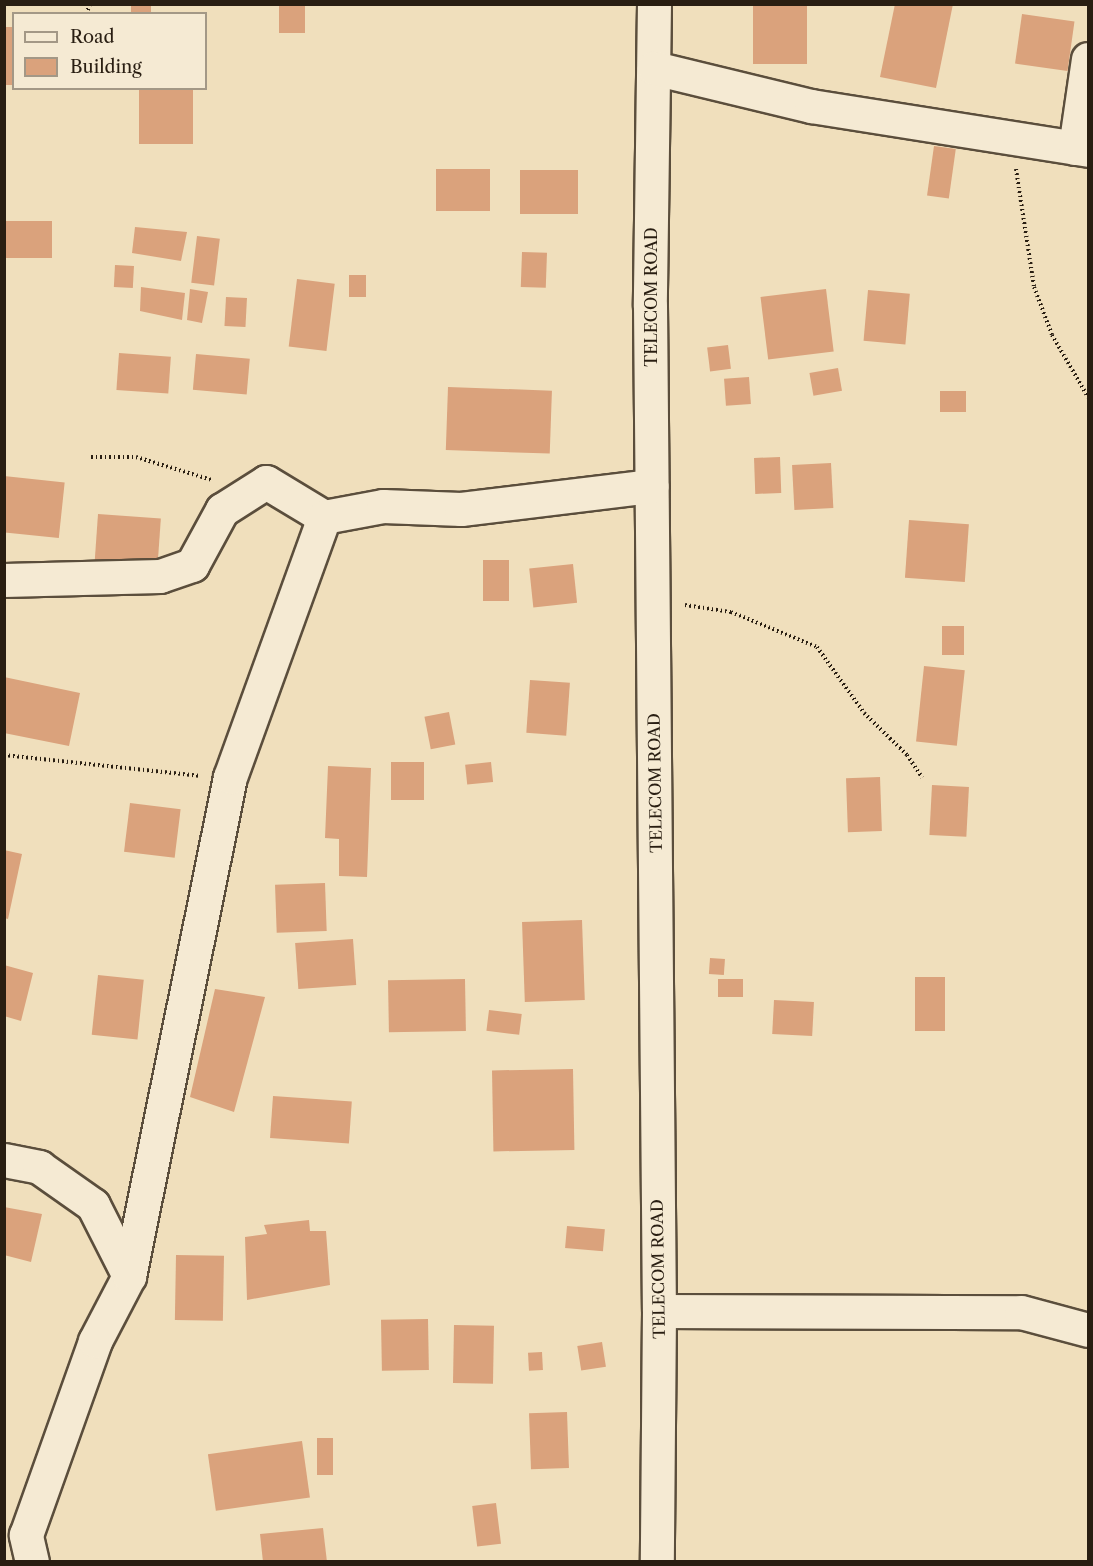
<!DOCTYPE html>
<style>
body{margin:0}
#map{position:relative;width:1093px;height:1566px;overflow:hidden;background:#f0dfbc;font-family:"Libre Caslon Text",serif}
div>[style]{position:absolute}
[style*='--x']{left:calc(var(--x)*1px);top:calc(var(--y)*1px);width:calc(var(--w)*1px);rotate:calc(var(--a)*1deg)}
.building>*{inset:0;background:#daa27c;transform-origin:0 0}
.path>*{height:4px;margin-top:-2px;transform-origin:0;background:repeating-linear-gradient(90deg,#291e12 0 1.5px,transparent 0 4.5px)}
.roads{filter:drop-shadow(2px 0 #5b4e3c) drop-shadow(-2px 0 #5b4e3c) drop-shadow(0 2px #5b4e3c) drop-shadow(0 -2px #5b4e3c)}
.minor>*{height:33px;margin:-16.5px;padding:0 16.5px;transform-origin:16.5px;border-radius:16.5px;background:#f5ead3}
span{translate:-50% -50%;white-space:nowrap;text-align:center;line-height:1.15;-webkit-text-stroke:4.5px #f5ead3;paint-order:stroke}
.street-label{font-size:16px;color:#291e12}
.frame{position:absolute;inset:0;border:6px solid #291e12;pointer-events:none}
.legend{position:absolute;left:12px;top:12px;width:195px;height:78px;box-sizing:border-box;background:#f5ead3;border:2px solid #a39886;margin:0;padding:8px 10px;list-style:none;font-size:18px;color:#291e12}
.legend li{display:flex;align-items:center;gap:12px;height:30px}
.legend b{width:30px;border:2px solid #a39886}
</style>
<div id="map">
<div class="building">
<div style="left:131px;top:4px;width:20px;height:10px"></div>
<div style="left:279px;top:4px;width:26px;height:29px"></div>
<div style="left:753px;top:4px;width:54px;height:60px"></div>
<div style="clip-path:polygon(895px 4px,953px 4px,936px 88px,880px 77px)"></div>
<div style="left:1022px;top:14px;width:53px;height:50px;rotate:8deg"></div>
<div style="left:4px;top:27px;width:10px;height:58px"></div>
<div style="left:139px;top:88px;width:54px;height:56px"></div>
<div style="left:934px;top:146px;width:22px;height:50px;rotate:8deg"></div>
<div style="left:436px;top:169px;width:54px;height:42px"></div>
<div style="left:520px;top:170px;width:58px;height:44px"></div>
<div style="left:4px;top:221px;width:48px;height:37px"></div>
<div style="clip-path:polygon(135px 227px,187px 232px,181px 261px,132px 253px)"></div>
<div style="left:197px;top:236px;width:23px;height:47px;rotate:7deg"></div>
<div style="left:522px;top:252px;width:25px;height:35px;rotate:2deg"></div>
<div style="left:115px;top:265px;width:19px;height:22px;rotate:3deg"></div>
<div style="left:349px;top:275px;width:17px;height:22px"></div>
<div style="left:297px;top:279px;width:38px;height:68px;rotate:7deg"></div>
<div style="clip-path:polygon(141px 287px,185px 293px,182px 320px,140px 311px)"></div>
<div style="clip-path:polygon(190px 289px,208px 292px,202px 323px,187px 320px)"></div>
<div style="left:826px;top:289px;width:63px;height:66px;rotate:83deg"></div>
<div style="left:868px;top:290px;width:42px;height:51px;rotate:5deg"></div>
<div style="left:226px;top:297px;width:21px;height:29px;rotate:3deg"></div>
<div style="left:728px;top:345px;width:24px;height:21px;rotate:83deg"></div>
<div style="left:119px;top:353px;width:52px;height:37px;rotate:4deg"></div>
<div style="left:196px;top:354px;width:54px;height:36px;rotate:5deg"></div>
<div style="left:838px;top:368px;width:23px;height:29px;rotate:80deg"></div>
<div style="left:749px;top:377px;width:27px;height:25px;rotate:86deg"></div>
<div style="left:448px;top:387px;width:104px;height:63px;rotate:2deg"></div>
<div style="left:966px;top:391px;width:21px;height:26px;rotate:90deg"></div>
<div style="left:780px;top:457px;width:36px;height:26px;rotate:88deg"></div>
<div style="left:831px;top:463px;width:45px;height:39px;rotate:87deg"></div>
<div style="left:4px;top:476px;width:61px;height:56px;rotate:6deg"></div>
<div style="left:98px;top:514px;width:63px;height:48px;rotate:4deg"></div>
<div style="left:909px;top:520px;width:60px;height:58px;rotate:4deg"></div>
<div style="left:483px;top:560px;width:26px;height:41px"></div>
<div style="left:573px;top:564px;width:39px;height:44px;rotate:84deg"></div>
<div style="left:942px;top:626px;width:22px;height:29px"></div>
<div style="left:924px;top:666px;width:41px;height:76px;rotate:6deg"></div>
<div style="clip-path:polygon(4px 677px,80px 693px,69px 746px,4px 733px)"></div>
<div style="left:530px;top:680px;width:40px;height:53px;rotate:4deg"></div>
<div style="left:449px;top:712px;width:33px;height:25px;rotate:79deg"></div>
<div style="left:391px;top:762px;width:33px;height:38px"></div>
<div style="left:491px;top:762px;width:20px;height:26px;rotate:84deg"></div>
<div style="clip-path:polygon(328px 766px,371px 768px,367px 877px,339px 876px,339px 839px,325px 838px)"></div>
<div style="left:880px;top:777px;width:54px;height:34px;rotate:88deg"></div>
<div style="left:932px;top:785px;width:37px;height:50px;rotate:3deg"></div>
<div style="left:130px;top:803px;width:51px;height:49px;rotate:7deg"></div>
<div style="clip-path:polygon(4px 850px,22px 854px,8px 919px,4px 918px)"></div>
<div style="left:325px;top:883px;width:48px;height:50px;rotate:88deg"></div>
<div style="left:582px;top:920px;width:80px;height:60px;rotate:88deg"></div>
<div style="left:353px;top:939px;width:46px;height:58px;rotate:86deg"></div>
<div style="left:710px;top:958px;width:15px;height:16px;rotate:4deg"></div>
<div style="clip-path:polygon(4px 965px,33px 973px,21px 1021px,4px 1016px)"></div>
<div style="left:98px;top:975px;width:46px;height:60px;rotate:6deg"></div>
<div style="left:915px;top:977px;width:30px;height:54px"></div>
<div style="left:465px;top:979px;width:52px;height:77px;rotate:89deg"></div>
<div style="left:718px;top:979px;width:25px;height:18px"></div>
<div style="clip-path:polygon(215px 989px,265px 997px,234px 1112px,190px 1097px)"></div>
<div style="left:774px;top:1000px;width:40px;height:34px;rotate:3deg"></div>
<div style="left:489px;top:1010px;width:33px;height:21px;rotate:7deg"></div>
<div style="left:573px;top:1069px;width:81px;height:81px;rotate:89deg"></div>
<div style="left:273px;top:1096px;width:79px;height:42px;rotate:4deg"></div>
<div style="clip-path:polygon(4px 1207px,42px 1214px,31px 1262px,4px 1255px)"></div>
<div style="clip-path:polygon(309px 1220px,310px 1231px,326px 1231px,330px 1285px,247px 1300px,245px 1237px,267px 1234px,264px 1225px)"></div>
<div style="left:567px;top:1226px;width:38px;height:22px;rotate:5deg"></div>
<div style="left:176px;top:1255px;width:48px;height:65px;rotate:1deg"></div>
<div style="left:428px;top:1319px;width:51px;height:47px;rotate:89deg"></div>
<div style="left:454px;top:1325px;width:40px;height:58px;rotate:1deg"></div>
<div style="left:602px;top:1342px;width:25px;height:25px;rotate:81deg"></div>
<div style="left:542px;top:1352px;width:18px;height:14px;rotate:87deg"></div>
<div style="left:567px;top:1412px;width:56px;height:38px;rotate:88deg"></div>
<div style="left:317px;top:1438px;width:16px;height:37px"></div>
<div style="left:302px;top:1441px;width:57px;height:95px;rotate:82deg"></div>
<div style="left:496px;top:1503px;width:41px;height:24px;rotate:83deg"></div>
<div style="clip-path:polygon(323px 1528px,327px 1562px,263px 1562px,260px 1534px)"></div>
</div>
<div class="path">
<div style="--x:86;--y:14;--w:11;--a:-68"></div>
<div style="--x:1016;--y:169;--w:119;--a:81.3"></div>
<div style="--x:1034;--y:287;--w:51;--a:69.4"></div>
<div style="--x:1052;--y:335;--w:72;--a:59.9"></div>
<div style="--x:91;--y:457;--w:45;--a:0"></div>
<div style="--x:136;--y:457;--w:79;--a:16.8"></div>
<div style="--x:685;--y:605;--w:47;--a:8.7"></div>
<div style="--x:731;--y:612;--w:93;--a:22.1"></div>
<div style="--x:817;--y:647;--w:81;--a:54.5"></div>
<div style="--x:864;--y:713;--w:60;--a:44.3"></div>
<div style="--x:907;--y:755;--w:27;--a:56"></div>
<div style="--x:4;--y:755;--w:196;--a:6.1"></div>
</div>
<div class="roads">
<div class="minor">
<div style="--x:654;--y:4;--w:302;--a:90.8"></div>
<div style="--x:650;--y:306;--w:1005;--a:89.49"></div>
<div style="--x:659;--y:1311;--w:251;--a:90.5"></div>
<div style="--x:654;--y:68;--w:162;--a:13.6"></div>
<div style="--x:811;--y:106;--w:280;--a:9"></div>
<div style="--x:1075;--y:148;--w:90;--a:-81.7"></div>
<div style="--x:4;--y:580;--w:156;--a:-1.5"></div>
<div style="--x:160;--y:576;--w:34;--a:-19"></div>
<div style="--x:192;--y:565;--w:63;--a:-61.4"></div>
<div style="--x:222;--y:510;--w:52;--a:-32.5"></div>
<div style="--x:266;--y:482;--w:68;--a:31.1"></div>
<div style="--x:4;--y:1160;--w:36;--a:11"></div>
<div style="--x:39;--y:1167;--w:66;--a:35.1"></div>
<div style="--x:93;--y:1205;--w:80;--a:63.1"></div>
<div style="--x:659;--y:1311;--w:362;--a:0.2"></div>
<div style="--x:1021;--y:1312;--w:69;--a:15"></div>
<div style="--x:32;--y:1562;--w:28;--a:-103"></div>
<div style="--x:26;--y:1535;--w:206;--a:-70.4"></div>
<div style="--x:95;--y:1341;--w:73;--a:-62.4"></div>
<div style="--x:129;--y:1276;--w:509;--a:-78.56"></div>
<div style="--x:230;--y:777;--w:276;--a:-70.1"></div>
<div style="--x:324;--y:517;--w:60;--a:-10.6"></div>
<div style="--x:383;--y:506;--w:78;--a:2.2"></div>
<div style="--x:461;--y:509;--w:192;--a:-6.9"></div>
</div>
</div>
<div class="street-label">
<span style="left:651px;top:297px;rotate:-90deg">TELECOM ROAD</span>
<span style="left:655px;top:783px;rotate:-91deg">TELECOM ROAD</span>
<span style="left:658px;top:1269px;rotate:-91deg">TELECOM ROAD</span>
</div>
<div class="frame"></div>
<ul class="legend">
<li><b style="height:8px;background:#f5ead3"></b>Road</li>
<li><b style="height:16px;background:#daa27c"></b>Building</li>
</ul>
</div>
